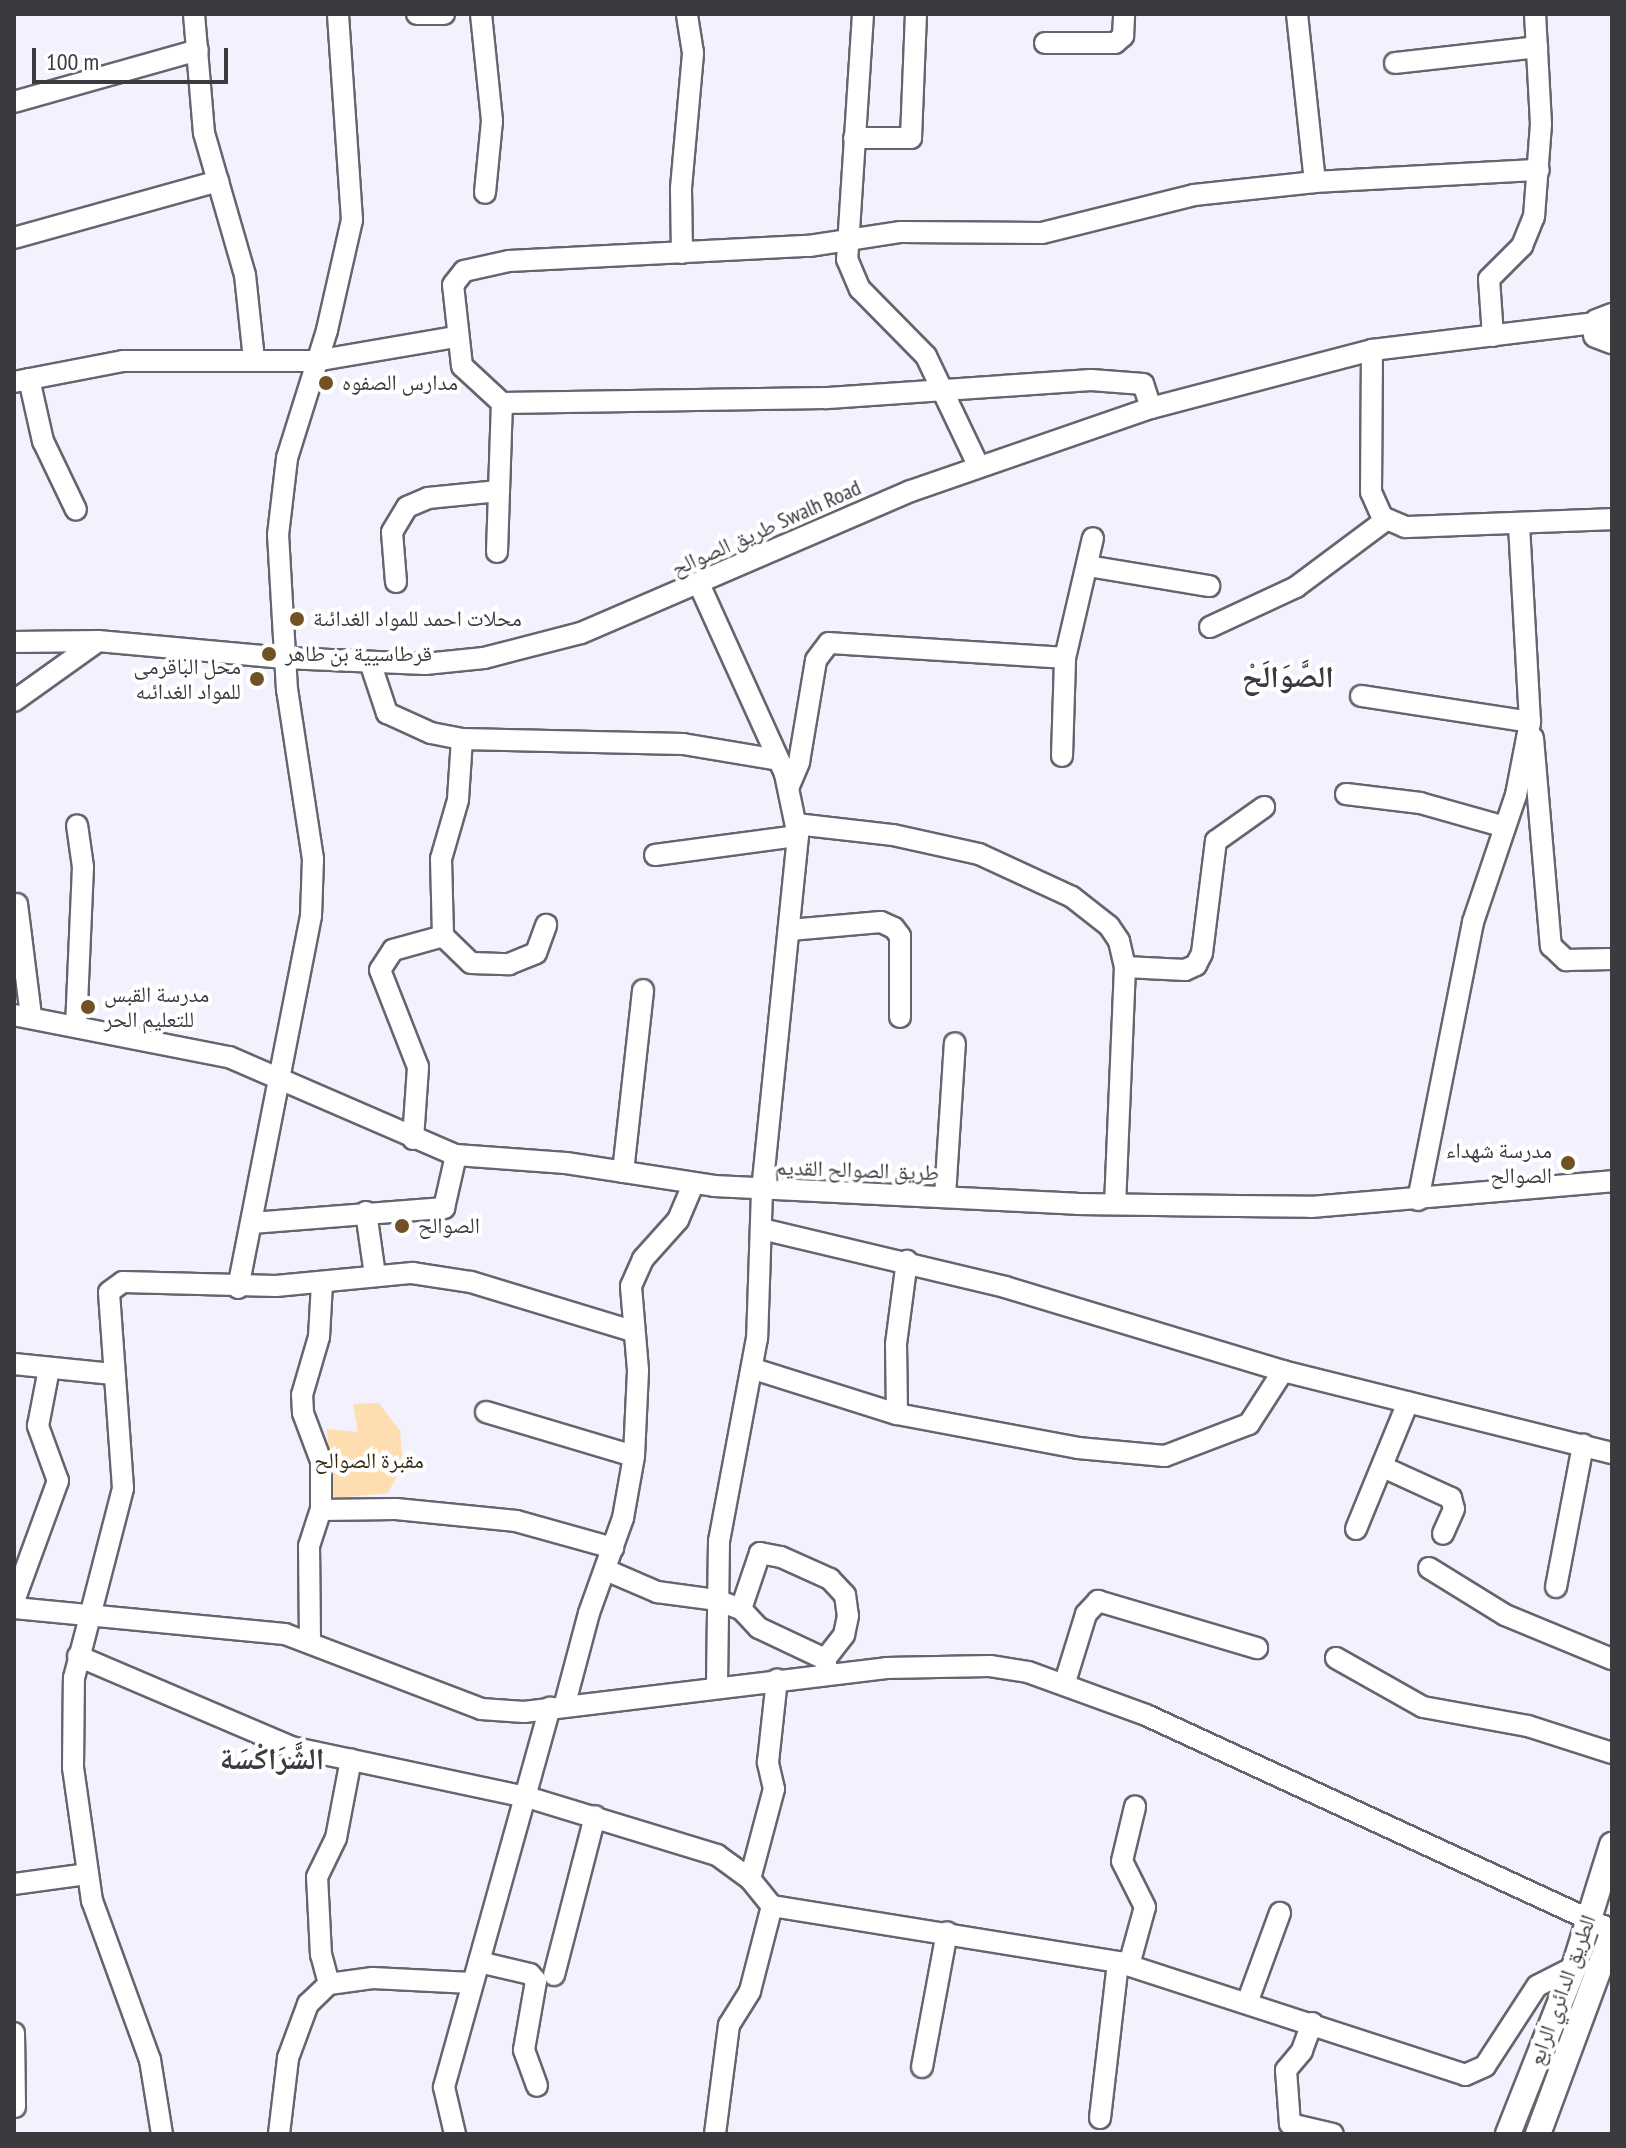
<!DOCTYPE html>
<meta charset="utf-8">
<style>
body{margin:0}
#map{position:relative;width:1626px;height:2148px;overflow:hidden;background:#f2f1fd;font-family:"PT Sans Narrow","Noto Naskh Arabic",sans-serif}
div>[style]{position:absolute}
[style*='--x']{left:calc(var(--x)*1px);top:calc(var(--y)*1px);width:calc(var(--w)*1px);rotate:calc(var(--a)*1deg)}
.green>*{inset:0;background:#fedeb1}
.roads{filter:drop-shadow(2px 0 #66656f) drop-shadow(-2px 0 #66656f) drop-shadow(0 2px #66656f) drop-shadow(0 -2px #66656f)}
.minor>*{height:20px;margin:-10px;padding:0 10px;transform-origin:10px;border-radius:10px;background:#fff}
.major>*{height:24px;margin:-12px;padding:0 12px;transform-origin:12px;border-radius:12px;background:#fff}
.dots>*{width:22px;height:22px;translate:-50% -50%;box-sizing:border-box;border:4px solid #fff;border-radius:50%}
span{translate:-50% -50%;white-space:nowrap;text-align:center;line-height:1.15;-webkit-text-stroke:8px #fff;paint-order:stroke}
.poi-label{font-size:22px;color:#3b3a3f}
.left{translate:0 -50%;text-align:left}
.right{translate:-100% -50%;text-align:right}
.street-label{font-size:22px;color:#3b3a3f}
.park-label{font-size:22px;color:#382811}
.district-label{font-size:30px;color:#3b3a3f;font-weight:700}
.frame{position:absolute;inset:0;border:16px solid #3b3a3f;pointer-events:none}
.scale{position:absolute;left:32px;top:48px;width:196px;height:36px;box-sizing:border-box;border:4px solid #3b3a3f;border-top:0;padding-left:10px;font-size:24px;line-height:28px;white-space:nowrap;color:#3b3a3f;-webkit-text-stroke:6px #fff;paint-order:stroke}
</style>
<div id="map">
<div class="green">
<div style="clip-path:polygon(379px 1403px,400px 1431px,403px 1464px,388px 1493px,337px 1498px,331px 1495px,327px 1429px,358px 1432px,353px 1404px)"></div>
</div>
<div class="roads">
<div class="minor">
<div style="--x:194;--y:14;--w:119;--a:85.2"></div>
<div style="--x:204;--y:133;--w:148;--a:73.9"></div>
<div style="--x:245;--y:275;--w:84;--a:83.9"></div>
<div style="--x:417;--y:14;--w:27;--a:0"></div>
<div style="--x:481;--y:14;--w:108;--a:84.1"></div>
<div style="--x:492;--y:121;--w:72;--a:95.6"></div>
<div style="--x:863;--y:14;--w:246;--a:93.7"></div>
<div style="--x:847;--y:259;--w:33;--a:67"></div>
<div style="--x:860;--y:289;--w:94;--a:45.4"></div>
<div style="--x:926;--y:356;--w:121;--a:64.5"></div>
<div style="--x:1297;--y:14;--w:169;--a:83.9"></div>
<div style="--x:1045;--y:43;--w:70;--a:0"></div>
<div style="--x:1115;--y:43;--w:11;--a:-41"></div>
<div style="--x:1123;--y:36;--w:22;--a:-87"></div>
<div style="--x:1395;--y:63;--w:143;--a:-6.4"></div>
<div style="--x:14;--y:102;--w:191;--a:-15.8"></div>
<div style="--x:854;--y:138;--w:57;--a:0"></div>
<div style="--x:911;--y:138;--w:124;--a:-87.7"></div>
<div style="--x:14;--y:238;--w:212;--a:-15.6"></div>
<div style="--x:682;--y:253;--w:65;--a:-90.9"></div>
<div style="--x:681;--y:188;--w:136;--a:-84.9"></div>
<div style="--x:693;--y:53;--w:39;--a:-99"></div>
<div style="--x:1493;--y:336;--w:57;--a:-94"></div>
<div style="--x:1489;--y:279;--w:47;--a:-45"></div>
<div style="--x:1522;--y:246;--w:31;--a:-68"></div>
<div style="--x:1534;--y:217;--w:93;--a:-85.7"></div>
<div style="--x:1541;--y:124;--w:110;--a:-93.1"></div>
<div style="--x:1372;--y:350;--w:142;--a:90.4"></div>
<div style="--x:1371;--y:492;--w:27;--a:66"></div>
<div style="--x:1382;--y:517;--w:25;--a:23"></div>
<div style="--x:1405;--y:527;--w:207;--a:-2.2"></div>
<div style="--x:29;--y:379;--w:64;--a:77.3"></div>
<div style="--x:43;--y:441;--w:76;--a:64.4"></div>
<div style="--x:14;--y:382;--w:111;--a:-10.9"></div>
<div style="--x:123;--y:361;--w:192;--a:0"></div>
<div style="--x:315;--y:361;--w:143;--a:-9.7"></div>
<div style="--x:1151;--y:408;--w:25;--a:-108"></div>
<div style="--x:1143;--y:384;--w:52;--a:-175.6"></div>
<div style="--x:1091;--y:380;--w:267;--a:176.1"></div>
<div style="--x:825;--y:398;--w:323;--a:179.1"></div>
<div style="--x:502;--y:403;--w:54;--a:-137.2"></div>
<div style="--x:462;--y:366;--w:81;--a:-96.3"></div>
<div style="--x:453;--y:285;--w:18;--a:-52"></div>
<div style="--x:464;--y:271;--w:46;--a:-12.5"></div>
<div style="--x:509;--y:261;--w:300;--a:-2.9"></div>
<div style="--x:809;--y:246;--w:93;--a:-8.7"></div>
<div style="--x:901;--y:232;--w:141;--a:0.4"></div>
<div style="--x:1042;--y:233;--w:157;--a:-14"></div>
<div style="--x:1194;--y:195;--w:122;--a:-6.1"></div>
<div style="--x:1315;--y:182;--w:224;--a:-3.1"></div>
<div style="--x:497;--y:552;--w:149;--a:-88.1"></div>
<div style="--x:1088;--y:566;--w:123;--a:9.4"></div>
<div style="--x:396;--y:582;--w:50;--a:-94.6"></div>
<div style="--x:392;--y:532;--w:29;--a:-59"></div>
<div style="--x:407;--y:507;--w:23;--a:-23"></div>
<div style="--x:428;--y:498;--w:71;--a:-5.6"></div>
<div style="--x:699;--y:584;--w:209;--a:65.6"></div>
<div style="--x:785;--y:774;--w:63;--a:78.2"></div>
<div style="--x:798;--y:836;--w:357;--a:95.8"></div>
<div style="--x:762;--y:1191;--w:147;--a:91.9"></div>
<div style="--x:757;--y:1338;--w:207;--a:100.6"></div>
<div style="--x:719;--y:1541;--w:145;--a:90.8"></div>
<div style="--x:1210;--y:627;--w:95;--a:-24.9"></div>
<div style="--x:1296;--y:587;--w:112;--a:-36.7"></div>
<div style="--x:14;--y:642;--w:84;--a:-0.7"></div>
<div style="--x:98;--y:641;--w:187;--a:5.2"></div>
<div style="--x:284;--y:658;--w:141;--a:2.4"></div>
<div style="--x:425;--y:664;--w:59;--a:-5.8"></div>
<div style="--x:484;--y:658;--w:100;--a:-14.5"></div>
<div style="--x:581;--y:633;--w:359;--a:-23.3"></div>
<div style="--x:911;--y:491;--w:254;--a:-19.1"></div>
<div style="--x:1151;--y:408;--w:228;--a:-14.7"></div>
<div style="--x:1372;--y:350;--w:242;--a:-6.9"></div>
<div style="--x:370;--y:662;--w:54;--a:71.6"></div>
<div style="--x:387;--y:713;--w:48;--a:24.4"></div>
<div style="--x:431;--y:733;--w:32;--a:11"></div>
<div style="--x:462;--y:739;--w:221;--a:1.3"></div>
<div style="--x:683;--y:744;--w:97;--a:9.5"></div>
<div style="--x:1361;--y:696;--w:171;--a:8.7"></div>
<div style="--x:14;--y:701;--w:103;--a:-35.5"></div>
<div style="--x:1533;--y:738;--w:209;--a:85.1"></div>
<div style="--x:1551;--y:946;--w:21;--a:43"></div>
<div style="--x:1566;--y:960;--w:46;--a:-1.2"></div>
<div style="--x:462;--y:739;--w:61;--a:93.8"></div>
<div style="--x:458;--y:800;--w:61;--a:106.1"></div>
<div style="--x:441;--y:859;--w:77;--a:88.5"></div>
<div style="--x:443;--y:936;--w:39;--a:44"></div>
<div style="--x:471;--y:963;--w:38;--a:2"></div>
<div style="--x:509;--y:964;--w:29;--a:-22"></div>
<div style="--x:536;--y:953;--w:30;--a:-70"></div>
<div style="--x:1062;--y:756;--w:98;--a:-88.2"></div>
<div style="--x:1065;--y:658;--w:123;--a:-76.9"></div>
<div style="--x:789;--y:786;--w:26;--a:-67"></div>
<div style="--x:799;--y:762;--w:103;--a:-80.5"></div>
<div style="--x:816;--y:660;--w:21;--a:-53"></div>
<div style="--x:829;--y:643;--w:236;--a:3.6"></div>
<div style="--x:1346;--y:794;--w:75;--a:6.9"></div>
<div style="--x:1420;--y:803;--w:88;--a:15.8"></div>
<div style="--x:796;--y:824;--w:98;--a:6.5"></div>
<div style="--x:893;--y:835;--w:88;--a:12.5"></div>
<div style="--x:979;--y:854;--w:102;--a:24.8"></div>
<div style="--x:1072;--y:897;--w:47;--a:38.1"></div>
<div style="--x:1109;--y:926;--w:18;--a:56"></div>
<div style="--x:1119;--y:941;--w:27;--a:77"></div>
<div style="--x:1125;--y:967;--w:237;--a:92.4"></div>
<div style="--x:655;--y:855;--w:144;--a:-7.6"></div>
<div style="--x:17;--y:904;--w:114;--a:82.9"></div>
<div style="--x:790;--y:930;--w:91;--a:-5"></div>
<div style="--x:881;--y:922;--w:14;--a:25"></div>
<div style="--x:894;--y:928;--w:10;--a:53"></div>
<div style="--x:900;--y:936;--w:81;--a:90"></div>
<div style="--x:1125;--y:967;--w:60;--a:2.9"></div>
<div style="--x:1185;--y:970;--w:12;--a:-24"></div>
<div style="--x:1196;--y:965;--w:13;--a:-63"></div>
<div style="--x:1202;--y:953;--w:113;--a:-82.9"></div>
<div style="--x:1216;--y:841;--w:59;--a:-35.3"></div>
<div style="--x:14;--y:1015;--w:219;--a:11.1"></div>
<div style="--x:229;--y:1057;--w:247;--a:23.4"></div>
<div style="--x:456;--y:1155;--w:110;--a:4.2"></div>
<div style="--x:566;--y:1163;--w:150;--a:8.8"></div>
<div style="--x:714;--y:1186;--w:363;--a:2.8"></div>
<div style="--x:1077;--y:1204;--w:234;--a:0.7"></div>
<div style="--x:1311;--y:1207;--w:302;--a:-4.9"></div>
<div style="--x:76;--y:1027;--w:160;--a:-87.5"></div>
<div style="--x:83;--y:867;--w:42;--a:-98.1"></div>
<div style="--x:413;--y:1139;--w:72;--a:-86"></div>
<div style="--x:418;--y:1067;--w:104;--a:-111.4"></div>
<div style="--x:380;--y:970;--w:24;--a:-57"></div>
<div style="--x:393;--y:950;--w:52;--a:-15.6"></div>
<div style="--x:623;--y:1172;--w:183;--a:-83.7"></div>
<div style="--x:945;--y:1196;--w:153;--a:-86.3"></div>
<div style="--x:1418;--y:1200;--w:283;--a:-78.8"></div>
<div style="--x:1473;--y:922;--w:134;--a:-71.3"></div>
<div style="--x:1516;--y:795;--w:74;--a:-79.1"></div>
<div style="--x:1530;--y:722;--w:198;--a:-93.2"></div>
<div style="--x:366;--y:1212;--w:64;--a:81.9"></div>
<div style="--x:252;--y:1223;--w:193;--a:-4.5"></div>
<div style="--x:444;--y:1208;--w:54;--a:-77.2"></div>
<div style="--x:762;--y:1229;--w:250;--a:13.4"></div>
<div style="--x:1005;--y:1287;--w:290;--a:16.8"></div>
<div style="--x:1283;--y:1371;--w:339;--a:14"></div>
<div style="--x:238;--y:1288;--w:379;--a:-78.9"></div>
<div style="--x:311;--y:916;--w:57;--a:-88"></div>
<div style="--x:313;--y:859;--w:171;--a:-98.7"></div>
<div style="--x:287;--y:690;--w:155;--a:-93.3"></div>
<div style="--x:278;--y:535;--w:78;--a:-83.3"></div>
<div style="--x:287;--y:458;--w:134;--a:-72.6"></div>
<div style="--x:327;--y:330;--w:113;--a:-77.2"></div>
<div style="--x:352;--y:220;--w:206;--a:-93.9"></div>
<div style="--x:14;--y:1364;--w:99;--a:5.8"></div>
<div style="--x:754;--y:1369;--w:150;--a:17.5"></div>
<div style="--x:897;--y:1414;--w:184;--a:10.6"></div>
<div style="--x:1078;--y:1448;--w:87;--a:5.3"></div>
<div style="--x:1165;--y:1456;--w:90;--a:-20.9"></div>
<div style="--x:1249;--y:1424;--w:63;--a:-57.3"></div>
<div style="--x:486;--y:1412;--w:154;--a:16.6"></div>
<div style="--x:897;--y:1414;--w:70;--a:-90.8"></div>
<div style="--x:896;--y:1344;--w:84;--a:-82.5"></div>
<div style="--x:1383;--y:1467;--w:75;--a:24.5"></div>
<div style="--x:1451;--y:1498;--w:11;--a:75"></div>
<div style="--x:1454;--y:1509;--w:27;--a:114"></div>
<div style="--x:321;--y:1510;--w:75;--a:-0.8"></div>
<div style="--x:396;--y:1509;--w:121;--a:5.7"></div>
<div style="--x:516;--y:1521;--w:101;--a:15.6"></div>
<div style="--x:1356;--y:1529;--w:137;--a:-67.7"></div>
<div style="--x:1429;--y:1568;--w:89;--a:31.7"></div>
<div style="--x:1505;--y:1615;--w:116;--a:22.4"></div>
<div style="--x:606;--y:1570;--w:56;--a:23.3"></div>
<div style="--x:657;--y:1592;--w:61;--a:7.6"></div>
<div style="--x:717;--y:1600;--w:26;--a:21"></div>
<div style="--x:741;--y:1609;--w:26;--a:47"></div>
<div style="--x:759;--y:1628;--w:73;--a:25.2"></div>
<div style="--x:825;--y:1659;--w:15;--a:79"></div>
<div style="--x:1556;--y:1587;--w:145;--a:-79.2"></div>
<div style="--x:14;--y:1601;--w:128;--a:-69.9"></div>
<div style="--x:58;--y:1481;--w:59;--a:-110"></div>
<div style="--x:38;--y:1426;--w:58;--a:-79.1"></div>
<div style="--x:14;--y:1608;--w:272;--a:5.5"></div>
<div style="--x:285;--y:1634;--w:210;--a:20.9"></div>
<div style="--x:481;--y:1709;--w:43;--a:4"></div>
<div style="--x:524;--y:1712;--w:365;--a:-6.9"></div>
<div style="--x:886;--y:1668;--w:104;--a:-1.1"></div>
<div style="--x:990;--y:1666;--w:38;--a:9"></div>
<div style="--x:1028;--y:1672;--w:126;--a:20"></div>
<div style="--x:1146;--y:1715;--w:513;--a:24.77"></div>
<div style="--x:741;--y:1609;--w:59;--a:-71.3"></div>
<div style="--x:760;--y:1553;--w:21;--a:11"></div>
<div style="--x:781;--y:1557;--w:54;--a:24.2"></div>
<div style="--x:830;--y:1579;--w:22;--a:47"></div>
<div style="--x:845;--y:1595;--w:21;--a:82"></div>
<div style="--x:848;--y:1616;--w:19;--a:102"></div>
<div style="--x:844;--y:1635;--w:31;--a:128"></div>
<div style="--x:310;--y:1640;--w:94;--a:-90.6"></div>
<div style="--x:309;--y:1546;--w:38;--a:-72"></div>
<div style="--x:321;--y:1510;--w:49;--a:-90"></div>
<div style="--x:321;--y:1461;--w:51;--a:-110.6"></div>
<div style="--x:303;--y:1413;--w:18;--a:-93"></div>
<div style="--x:302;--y:1395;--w:60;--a:-73.7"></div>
<div style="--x:319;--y:1337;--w:54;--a:-86.8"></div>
<div style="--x:78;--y:1656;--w:232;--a:23.1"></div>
<div style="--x:291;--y:1747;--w:241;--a:12"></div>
<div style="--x:527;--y:1797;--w:199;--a:17"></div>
<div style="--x:717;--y:1855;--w:41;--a:36"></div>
<div style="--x:750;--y:1879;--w:35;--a:51"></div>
<div style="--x:772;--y:1906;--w:351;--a:9.2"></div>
<div style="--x:1118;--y:1962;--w:365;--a:18"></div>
<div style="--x:1465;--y:2075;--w:22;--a:-24"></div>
<div style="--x:1485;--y:2066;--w:95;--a:-57"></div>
<div style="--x:1537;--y:1986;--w:42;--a:-27.2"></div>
<div style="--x:1336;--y:1658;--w:100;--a:29.4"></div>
<div style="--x:1423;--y:1707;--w:107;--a:10.3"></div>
<div style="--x:1528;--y:1726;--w:88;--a:17.8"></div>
<div style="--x:1065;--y:1682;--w:71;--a:-72.8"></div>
<div style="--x:1086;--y:1614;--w:18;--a:-47"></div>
<div style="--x:1098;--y:1601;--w:166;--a:16.5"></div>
<div style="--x:564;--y:1707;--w:97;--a:-75.1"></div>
<div style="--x:589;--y:1613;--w:101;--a:-70.3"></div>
<div style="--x:623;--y:1518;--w:63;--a:-79.9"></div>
<div style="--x:634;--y:1456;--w:86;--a:-87.3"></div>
<div style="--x:638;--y:1370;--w:84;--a:-94.8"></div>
<div style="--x:631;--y:1286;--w:30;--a:-66"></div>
<div style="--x:643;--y:1259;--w:52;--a:-48.1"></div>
<div style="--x:678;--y:1220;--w:39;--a:-67"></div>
<div style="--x:750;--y:1879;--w:93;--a:-75.1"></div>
<div style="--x:774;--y:1789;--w:28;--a:-103"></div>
<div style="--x:768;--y:1762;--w:83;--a:-83.8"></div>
<div style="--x:14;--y:1884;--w:74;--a:-7.8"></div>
<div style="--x:479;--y:1962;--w:52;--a:13.2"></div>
<div style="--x:530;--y:1974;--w:9;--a:49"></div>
<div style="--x:536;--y:1981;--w:70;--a:99.9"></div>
<div style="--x:524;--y:2050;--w:38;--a:70"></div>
<div style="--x:1129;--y:1965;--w:60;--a:-74.6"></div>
<div style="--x:1145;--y:1907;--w:51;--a:-116.6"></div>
<div style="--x:1122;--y:1861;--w:56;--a:-76.5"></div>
<div style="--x:554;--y:1975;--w:164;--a:-75.5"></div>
<div style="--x:329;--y:1984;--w:30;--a:-105"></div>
<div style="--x:321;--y:1955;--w:78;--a:-92.9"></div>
<div style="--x:317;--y:1877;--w:43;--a:-64"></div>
<div style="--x:336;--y:1838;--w:80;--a:-79.2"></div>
<div style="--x:1247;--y:2003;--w:96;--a:-69.9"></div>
<div style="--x:1312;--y:2023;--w:30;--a:110"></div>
<div style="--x:1302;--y:2051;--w:25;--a:130"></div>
<div style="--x:1286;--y:2070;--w:54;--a:85.8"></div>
<div style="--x:1290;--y:2124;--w:44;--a:13.1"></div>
<div style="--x:14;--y:2033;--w:74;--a:89.2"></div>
<div style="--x:922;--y:2067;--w:137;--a:-79.5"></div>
<div style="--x:1100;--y:2118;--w:157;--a:-83.4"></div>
<div style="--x:162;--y:2134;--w:75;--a:-99.2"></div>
<div style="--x:150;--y:2060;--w:169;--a:-110"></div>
<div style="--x:92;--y:1901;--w:135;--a:-98.1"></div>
<div style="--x:73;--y:1767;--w:89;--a:-89.4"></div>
<div style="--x:74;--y:1678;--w:196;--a:-75.5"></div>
<div style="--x:123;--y:1488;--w:196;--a:-94.1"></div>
<div style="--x:109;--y:1292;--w:17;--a:-36"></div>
<div style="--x:123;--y:1282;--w:153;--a:1.5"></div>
<div style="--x:276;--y:1286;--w:137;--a:-5.5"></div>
<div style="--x:412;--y:1273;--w:60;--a:8.7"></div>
<div style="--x:471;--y:1282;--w:168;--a:16.9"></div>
<div style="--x:279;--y:2134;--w:77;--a:-83.2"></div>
<div style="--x:288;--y:2058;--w:58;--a:-69.7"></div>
<div style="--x:308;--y:2004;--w:29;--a:-44"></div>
<div style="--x:329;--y:1984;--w:44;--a:-7.8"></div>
<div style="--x:373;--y:1978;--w:98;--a:2.9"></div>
<div style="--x:455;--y:2134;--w:48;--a:-103.2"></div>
<div style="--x:444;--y:2087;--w:394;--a:-74.4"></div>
<div style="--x:715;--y:2134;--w:110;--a:-82.7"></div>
<div style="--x:729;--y:2025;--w:40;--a:-58"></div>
<div style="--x:750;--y:1991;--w:88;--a:-75.5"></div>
</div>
<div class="major">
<div style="--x:1597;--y:322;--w:16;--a:-22"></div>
<div style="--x:1596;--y:335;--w:17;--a:21"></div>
<div style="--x:1508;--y:2134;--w:180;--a:-68.4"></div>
<div style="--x:1574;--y:1967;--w:128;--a:-72.7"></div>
<div style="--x:1538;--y:2134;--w:213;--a:-69.7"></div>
</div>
</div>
<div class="dots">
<div style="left:326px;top:383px;background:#705226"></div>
<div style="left:297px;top:619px;background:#705226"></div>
<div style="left:269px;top:654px;background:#705226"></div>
<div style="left:257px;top:679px;background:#705226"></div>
<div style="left:88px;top:1007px;background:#705226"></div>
<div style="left:1568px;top:1163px;background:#705226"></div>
<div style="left:402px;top:1226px;background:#705226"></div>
</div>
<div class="poi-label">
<span class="left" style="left:342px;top:383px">مدارس الصفوه</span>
<span class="left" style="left:313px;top:619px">محلات احمد للمواد الغدائىة</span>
<span class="left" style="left:285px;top:654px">قرطاسيية بن طاهر</span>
<span class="right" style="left:241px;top:679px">محل الباقرمى<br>للمواد الغدائىه</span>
<span class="left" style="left:104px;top:1007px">مدرسة القبس<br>للتعليم الحر</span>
<span class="right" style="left:1552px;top:1163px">مدرسة شهداء<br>الصوالح</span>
<span class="left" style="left:418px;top:1226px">الصوالح</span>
</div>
<div class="street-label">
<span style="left:766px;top:528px;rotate:-24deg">طريق الصوالح Swalh Road</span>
<span style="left:857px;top:1170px;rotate:2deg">طريق الصوالح القديم</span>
<span style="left:1562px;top:1990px;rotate:-70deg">الطريق الدائري الرابع</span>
</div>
<div class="park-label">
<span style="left:369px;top:1461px">مقبرة الصوالح</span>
</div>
<div class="district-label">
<span style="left:1288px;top:676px">الصَّوَالَحْ</span>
<span style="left:272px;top:1758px">الشَّرَاكْسَة</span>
</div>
<div class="frame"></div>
<div class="scale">100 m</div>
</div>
